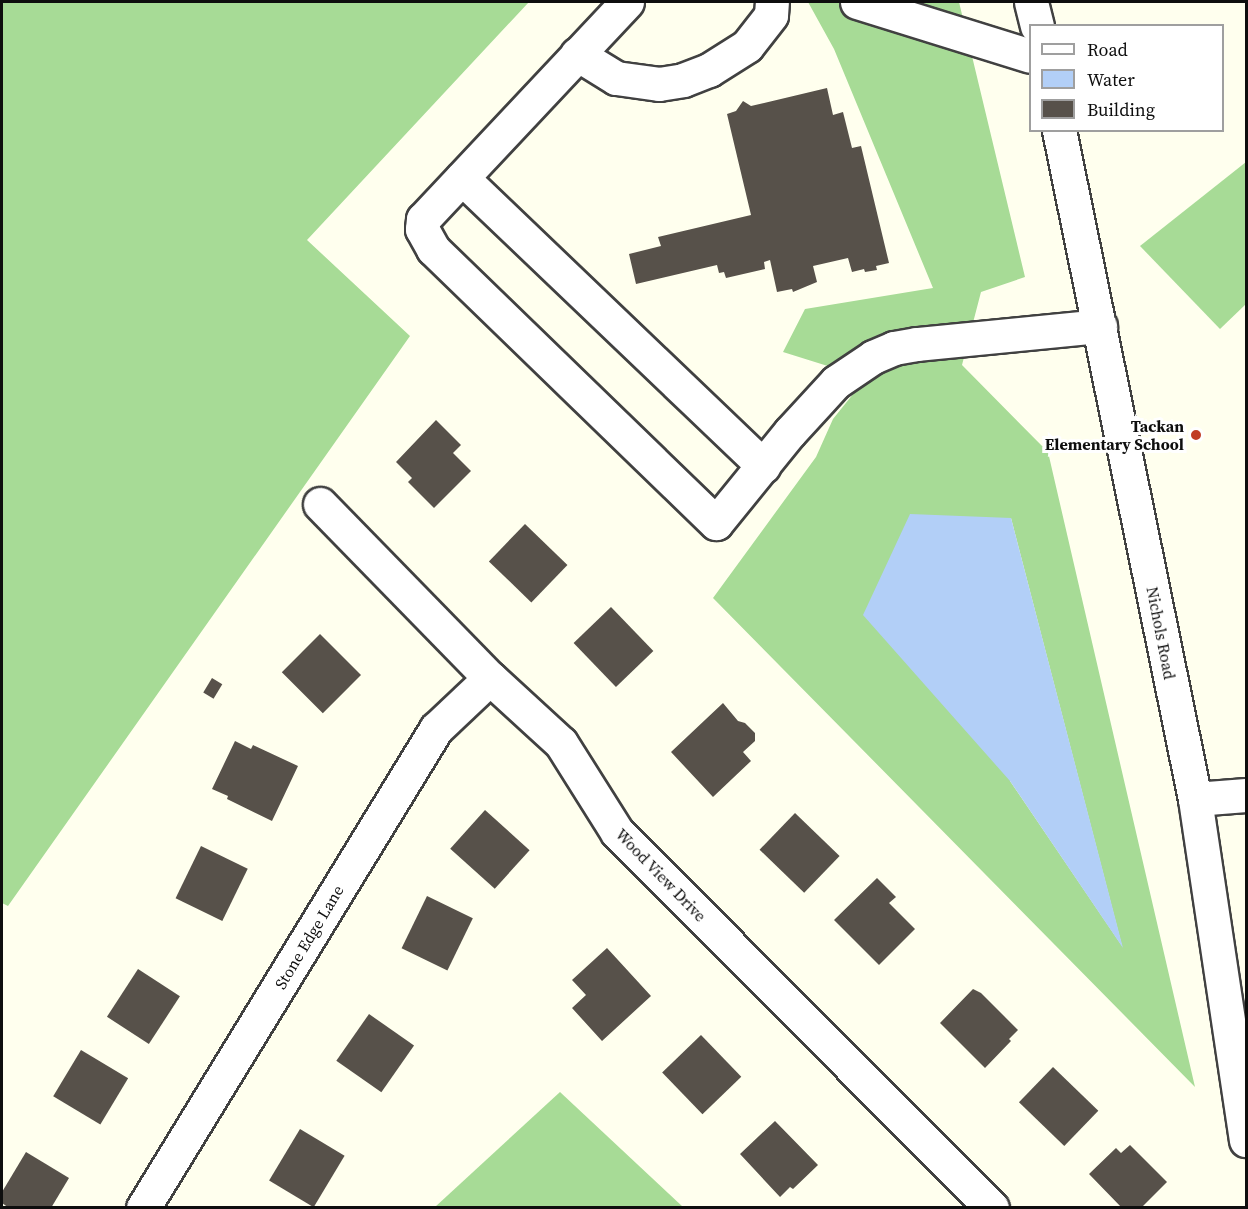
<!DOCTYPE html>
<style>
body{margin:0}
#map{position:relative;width:1248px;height:1209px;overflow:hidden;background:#ffe;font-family:"Source Serif 4",serif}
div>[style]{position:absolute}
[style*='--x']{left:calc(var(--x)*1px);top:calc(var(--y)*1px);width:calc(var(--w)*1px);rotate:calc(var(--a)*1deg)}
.forest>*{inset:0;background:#a7db96}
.water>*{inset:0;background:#b2cff7}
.building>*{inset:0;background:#57514a;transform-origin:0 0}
.roads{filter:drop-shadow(2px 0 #414141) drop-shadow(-2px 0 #414141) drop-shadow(0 2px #414141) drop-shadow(0 -2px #414141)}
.minor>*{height:33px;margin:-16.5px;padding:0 16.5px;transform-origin:16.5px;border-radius:16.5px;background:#fff}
.dots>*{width:16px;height:16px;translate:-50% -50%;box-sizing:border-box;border:3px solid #fff;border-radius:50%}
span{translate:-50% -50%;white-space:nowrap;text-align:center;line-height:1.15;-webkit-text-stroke:6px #fff;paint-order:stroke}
.poi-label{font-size:16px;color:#0e0e0e;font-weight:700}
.right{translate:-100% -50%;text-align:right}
.street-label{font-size:16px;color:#0e0e0e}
.frame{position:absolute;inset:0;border:3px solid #0e0e0e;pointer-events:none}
.legend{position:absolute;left:1029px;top:24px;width:195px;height:108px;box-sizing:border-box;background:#fff;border:2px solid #9f9f9f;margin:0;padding:8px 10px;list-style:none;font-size:18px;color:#0e0e0e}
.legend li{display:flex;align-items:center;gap:12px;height:30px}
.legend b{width:30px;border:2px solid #9f9f9f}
</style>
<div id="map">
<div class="forest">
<div style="clip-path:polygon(2px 2px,529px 2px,307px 240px,410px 336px,8px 906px,2px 903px)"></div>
<div style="clip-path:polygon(evenodd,808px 2px,959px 2px,1025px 277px,981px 292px,962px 365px,1048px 452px,1195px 1087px,713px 598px,816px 457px,833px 419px,866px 378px,783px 352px,805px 309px,933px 288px,834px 49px,808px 2px,1011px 518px,1122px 946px,1010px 781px,1011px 518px)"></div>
<div style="clip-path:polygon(1246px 162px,1246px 304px,1220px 329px,1140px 246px)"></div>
<div style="clip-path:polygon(560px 1092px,683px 1207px,435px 1207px)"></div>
</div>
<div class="water">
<div style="clip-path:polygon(910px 514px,1011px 518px,1123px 948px,1010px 781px,863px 615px)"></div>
</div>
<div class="building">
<div style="clip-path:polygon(827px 88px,833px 115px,843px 112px,852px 148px,861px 146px,889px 263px,876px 266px,877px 270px,865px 272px,864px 269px,852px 272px,848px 258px,813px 266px,817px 282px,793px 292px,792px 289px,777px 292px,770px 260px,764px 262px,765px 269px,726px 278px,724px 272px,719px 273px,717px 265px,636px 284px,629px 254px,661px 246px,658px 237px,751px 215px,727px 114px,736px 111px,743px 101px,751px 106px)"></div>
<div style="clip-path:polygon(436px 420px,461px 445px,453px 453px,471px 471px,434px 508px,408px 482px,412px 478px,396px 462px)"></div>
<div style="left:525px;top:524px;width:59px;height:52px;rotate:44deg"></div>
<div style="left:611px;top:607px;width:61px;height:52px;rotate:46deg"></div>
<div style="left:320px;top:634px;width:58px;height:54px;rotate:45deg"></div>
<div style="left:212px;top:678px;width:12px;height:17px;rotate:31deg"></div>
<div style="clip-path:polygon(723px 703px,738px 721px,745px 723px,755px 733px,755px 741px,743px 752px,751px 761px,713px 797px,671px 752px)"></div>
<div style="clip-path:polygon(235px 741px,251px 749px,253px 745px,298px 766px,272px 821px,227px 799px,228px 796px,212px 789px)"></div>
<div style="left:485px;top:810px;width:60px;height:52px;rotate:42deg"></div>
<div style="left:795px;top:813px;width:62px;height:51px;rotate:44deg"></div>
<div style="left:201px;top:846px;width:52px;height:58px;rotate:26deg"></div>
<div style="clip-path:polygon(877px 878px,896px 897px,889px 903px,915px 929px,879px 965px,834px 920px)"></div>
<div style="left:427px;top:896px;width:51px;height:58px;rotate:26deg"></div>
<div style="clip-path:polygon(607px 948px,651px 996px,602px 1041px,572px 1008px,586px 995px,572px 980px)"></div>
<div style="left:138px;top:969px;width:50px;height:57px;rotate:33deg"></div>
<div style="clip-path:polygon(973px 989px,981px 993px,1018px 1030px,1009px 1039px,1011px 1041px,985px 1068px,940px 1023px)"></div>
<div style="left:369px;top:1014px;width:55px;height:57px;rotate:35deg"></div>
<div style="left:701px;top:1035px;width:58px;height:54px;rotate:46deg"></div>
<div style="left:81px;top:1050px;width:55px;height:54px;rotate:31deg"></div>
<div style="left:1053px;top:1067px;width:63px;height:49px;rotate:44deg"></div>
<div style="clip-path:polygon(775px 1121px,818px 1165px,793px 1189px,790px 1187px,780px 1197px,740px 1154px)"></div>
<div style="left:300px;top:1129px;width:52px;height:60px;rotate:31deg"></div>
<div style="clip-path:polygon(1130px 1145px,1167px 1182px,1141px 1208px,1122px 1208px,1089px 1174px,1116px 1148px,1121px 1153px)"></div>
<div style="clip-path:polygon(26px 1152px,69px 1178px,51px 1208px,9px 1208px,2px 1203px,2px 1192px)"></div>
</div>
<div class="roads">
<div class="minor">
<div style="--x:627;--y:2;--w:298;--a:133.2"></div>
<div style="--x:423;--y:219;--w:10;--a:96"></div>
<div style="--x:422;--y:229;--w:23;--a:61"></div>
<div style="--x:433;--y:249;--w:394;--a:44.1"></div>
<div style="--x:716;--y:523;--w:117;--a:-50.9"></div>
<div style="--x:790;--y:432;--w:68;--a:-47.4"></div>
<div style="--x:836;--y:382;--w:45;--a:-34"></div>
<div style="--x:873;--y:357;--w:23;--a:-23"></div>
<div style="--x:894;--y:348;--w:23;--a:-10"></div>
<div style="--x:917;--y:344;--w:184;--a:-5.6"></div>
<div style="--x:857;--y:2;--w:181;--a:17.3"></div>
<div style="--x:1031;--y:2;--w:25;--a:76"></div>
<div style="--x:577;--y:54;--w:46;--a:31.6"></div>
<div style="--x:616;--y:78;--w:43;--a:7.9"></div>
<div style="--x:659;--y:84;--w:24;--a:-9"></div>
<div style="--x:683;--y:80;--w:28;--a:-21"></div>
<div style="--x:709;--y:70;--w:45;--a:-32.3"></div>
<div style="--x:747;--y:46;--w:39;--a:-52"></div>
<div style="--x:771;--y:15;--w:13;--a:-86"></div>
<div style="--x:1059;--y:130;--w:683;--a:78.51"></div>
<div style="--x:1195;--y:799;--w:345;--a:81.5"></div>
<div style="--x:462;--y:178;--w:417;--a:43.7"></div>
<div style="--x:320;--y:504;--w:243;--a:45.7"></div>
<div style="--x:490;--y:678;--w:96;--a:42.5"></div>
<div style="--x:561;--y:743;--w:105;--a:57.8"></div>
<div style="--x:617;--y:832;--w:531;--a:45.08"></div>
<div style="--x:1195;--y:799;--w:51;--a:-4.5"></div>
<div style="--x:143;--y:1208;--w:562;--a:-58.55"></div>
<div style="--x:436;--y:729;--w:74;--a:-43.4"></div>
</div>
</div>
<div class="dots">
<div style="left:1196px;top:435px;background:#c03c23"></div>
</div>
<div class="poi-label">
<span class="right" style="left:1184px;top:435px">Tackan<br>Elementary School</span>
</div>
<div class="street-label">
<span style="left:1161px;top:633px;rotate:79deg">Nichols Road</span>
<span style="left:661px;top:875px;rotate:46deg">Wood View Drive</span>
<span style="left:309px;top:937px;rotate:-59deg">Stone Edge Lane</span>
</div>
<div class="frame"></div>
<ul class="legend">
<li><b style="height:8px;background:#fff"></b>Road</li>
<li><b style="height:16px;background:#b2cff7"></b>Water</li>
<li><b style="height:16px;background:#57514a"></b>Building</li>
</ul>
</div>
